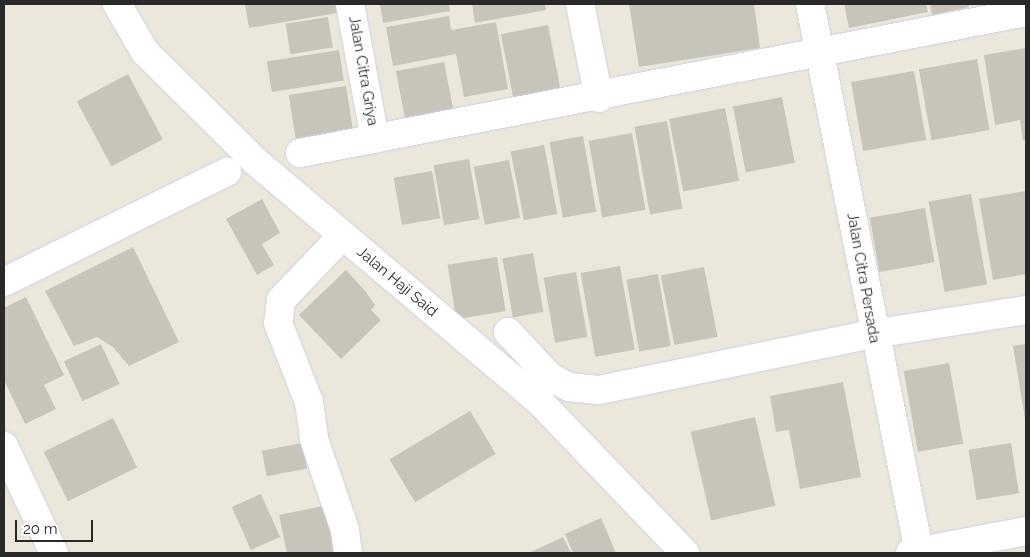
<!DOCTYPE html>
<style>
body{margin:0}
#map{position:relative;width:1030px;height:557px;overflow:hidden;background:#ebe8db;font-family:Raleway,sans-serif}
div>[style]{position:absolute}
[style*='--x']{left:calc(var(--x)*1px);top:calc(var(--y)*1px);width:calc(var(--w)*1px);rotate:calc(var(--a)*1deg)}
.building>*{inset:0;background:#c7c4ba;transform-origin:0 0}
.roads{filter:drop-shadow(0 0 1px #d1d0e2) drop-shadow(0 0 1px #d1d0e2)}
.street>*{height:28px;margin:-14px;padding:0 14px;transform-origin:14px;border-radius:14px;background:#fff}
span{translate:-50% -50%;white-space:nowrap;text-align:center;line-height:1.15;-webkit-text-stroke:5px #fff;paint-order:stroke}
.street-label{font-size:15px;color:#292929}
.frame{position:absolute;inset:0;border:5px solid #292929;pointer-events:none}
.scale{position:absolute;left:15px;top:520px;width:78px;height:22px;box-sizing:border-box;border:2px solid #292929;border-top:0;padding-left:6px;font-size:15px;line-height:18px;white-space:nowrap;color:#292929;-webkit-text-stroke:4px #fff;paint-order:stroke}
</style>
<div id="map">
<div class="building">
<div style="clip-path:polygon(245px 4px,336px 4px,337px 13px,249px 28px)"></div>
<div style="clip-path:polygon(380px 4px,449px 4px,450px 11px,383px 23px)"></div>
<div style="clip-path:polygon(472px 4px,545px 4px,546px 10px,475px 23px)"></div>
<div style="clip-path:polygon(629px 4px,754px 4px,760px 48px,639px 67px)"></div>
<div style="clip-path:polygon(844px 4px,926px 4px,928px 12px,849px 28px)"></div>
<div style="clip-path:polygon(930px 4px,968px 4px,969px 7px,932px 15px)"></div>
<div style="clip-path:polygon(449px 16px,451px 30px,496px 22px,508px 89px,464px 97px,456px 54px,393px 66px,386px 27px)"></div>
<div style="left:328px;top:17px;width:31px;height:43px;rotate:81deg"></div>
<div style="left:548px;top:25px;width:70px;height:48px;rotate:79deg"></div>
<div style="clip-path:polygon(1026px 48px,1026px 140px,1023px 140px,1020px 120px,995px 125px,984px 55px)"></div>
<div style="left:339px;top:50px;width:31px;height:73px;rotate:81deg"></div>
<div style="left:977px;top:59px;width:72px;height:59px;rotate:80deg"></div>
<div style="left:444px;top:62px;width:54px;height:49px;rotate:79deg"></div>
<div style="left:914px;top:71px;width:70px;height:64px;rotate:80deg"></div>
<div style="left:128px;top:74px;width:74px;height:58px;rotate:62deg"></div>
<div style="left:346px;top:86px;width:44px;height:58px;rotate:81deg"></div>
<div style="left:782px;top:97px;width:67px;height:50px;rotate:79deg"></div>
<div style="left:725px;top:108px;width:74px;height:57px;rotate:79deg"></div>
<div style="left:667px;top:121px;width:89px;height:33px;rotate:80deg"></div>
<div style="left:632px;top:133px;width:78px;height:44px;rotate:80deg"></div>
<div style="left:583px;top:136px;width:77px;height:34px;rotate:80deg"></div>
<div style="left:544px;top:145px;width:70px;height:34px;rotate:79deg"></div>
<div style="left:469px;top:159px;width:61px;height:36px;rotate:80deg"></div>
<div style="left:509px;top:160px;width:59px;height:36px;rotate:79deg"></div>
<div style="left:432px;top:171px;width:48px;height:39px;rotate:80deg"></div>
<div style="clip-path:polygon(1026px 191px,1026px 274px,993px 280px,979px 199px)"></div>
<div style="left:971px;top:194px;width:92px;height:43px;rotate:80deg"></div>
<div style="clip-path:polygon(262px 199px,280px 233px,262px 244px,274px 265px,257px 275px,226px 219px)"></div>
<div style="left:925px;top:208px;width:55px;height:56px;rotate:80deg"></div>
<div style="clip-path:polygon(133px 247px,179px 342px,129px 366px,113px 347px,97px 337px,74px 346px,45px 291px)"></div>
<div style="left:533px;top:253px;width:60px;height:31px;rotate:80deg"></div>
<div style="left:497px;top:257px;width:55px;height:50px;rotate:81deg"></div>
<div style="left:620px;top:266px;width:85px;height:40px;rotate:80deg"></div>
<div style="left:704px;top:267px;width:71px;height:44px;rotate:79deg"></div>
<div style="clip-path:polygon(346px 270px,366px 292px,375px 305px,371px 310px,381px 320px,341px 359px,299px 315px)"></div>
<div style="left:576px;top:272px;width:66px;height:33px;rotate:80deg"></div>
<div style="left:658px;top:274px;width:73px;height:32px;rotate:80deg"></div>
<div style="clip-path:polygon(26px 297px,64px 375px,44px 385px,56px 409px,25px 424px,4px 380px,4px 308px)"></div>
<div style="left:101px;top:344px;width:44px;height:41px;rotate:65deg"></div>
<div style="clip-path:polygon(1026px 344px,1026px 419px,1025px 419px,1013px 346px)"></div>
<div style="left:949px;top:363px;width:82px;height:46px;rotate:80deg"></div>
<div style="clip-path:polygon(843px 382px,861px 477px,800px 489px,789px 430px,776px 432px,770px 396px)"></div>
<div style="left:470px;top:411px;width:50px;height:94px;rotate:59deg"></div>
<div style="left:755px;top:417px;width:91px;height:66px;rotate:77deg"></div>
<div style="left:113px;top:418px;width:55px;height:77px;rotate:64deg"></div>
<div style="left:302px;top:443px;width:26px;height:41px;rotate:79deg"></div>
<div style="left:1011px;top:443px;width:51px;height:43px;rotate:81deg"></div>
<div style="left:261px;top:494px;width:47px;height:32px;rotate:66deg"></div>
<div style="clip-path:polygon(328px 505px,338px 553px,287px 553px,279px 515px)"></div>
<div style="clip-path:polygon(601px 518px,616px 553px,573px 553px,565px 534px)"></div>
<div style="clip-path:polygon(563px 537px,571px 553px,532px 553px,531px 552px)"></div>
</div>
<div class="roads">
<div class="street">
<div style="--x:117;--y:4;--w:56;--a:59.7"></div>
<div style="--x:145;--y:52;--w:155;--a:44.7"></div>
<div style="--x:255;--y:161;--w:375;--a:40.2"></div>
<div style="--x:541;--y:403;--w:208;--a:46.2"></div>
<div style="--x:350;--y:4;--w:137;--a:79.5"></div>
<div style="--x:580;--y:4;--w:96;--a:78.6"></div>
<div style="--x:810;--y:4;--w:558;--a:78.73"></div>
<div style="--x:300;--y:153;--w:740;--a:-10.99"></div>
<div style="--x:342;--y:236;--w:88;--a:133.6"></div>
<div style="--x:281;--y:300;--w:23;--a:97"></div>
<div style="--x:278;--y:323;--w:85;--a:68.6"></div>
<div style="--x:309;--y:402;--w:37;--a:82"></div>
<div style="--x:314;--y:439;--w:96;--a:71.2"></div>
<div style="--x:345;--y:530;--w:23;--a:83"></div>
<div style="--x:4;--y:282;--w:249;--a:-26.3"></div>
<div style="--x:508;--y:332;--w:62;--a:47"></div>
<div style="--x:550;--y:377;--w:21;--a:28"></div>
<div style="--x:569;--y:387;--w:30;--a:6"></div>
<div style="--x:599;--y:390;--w:280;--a:-11.6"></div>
<div style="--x:873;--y:334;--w:155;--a:-8.9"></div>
<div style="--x:4;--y:446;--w:118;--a:65"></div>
<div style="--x:910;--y:553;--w:118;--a:-10.7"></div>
</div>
</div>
<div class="street-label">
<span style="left:363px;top:71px;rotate:80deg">Jalan Citra Griya</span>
<span style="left:863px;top:278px;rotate:80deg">Jalan Citra Persada</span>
<span style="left:397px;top:282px;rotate:40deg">Jalan Haji Said</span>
</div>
<div class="frame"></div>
<div class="scale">20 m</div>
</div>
